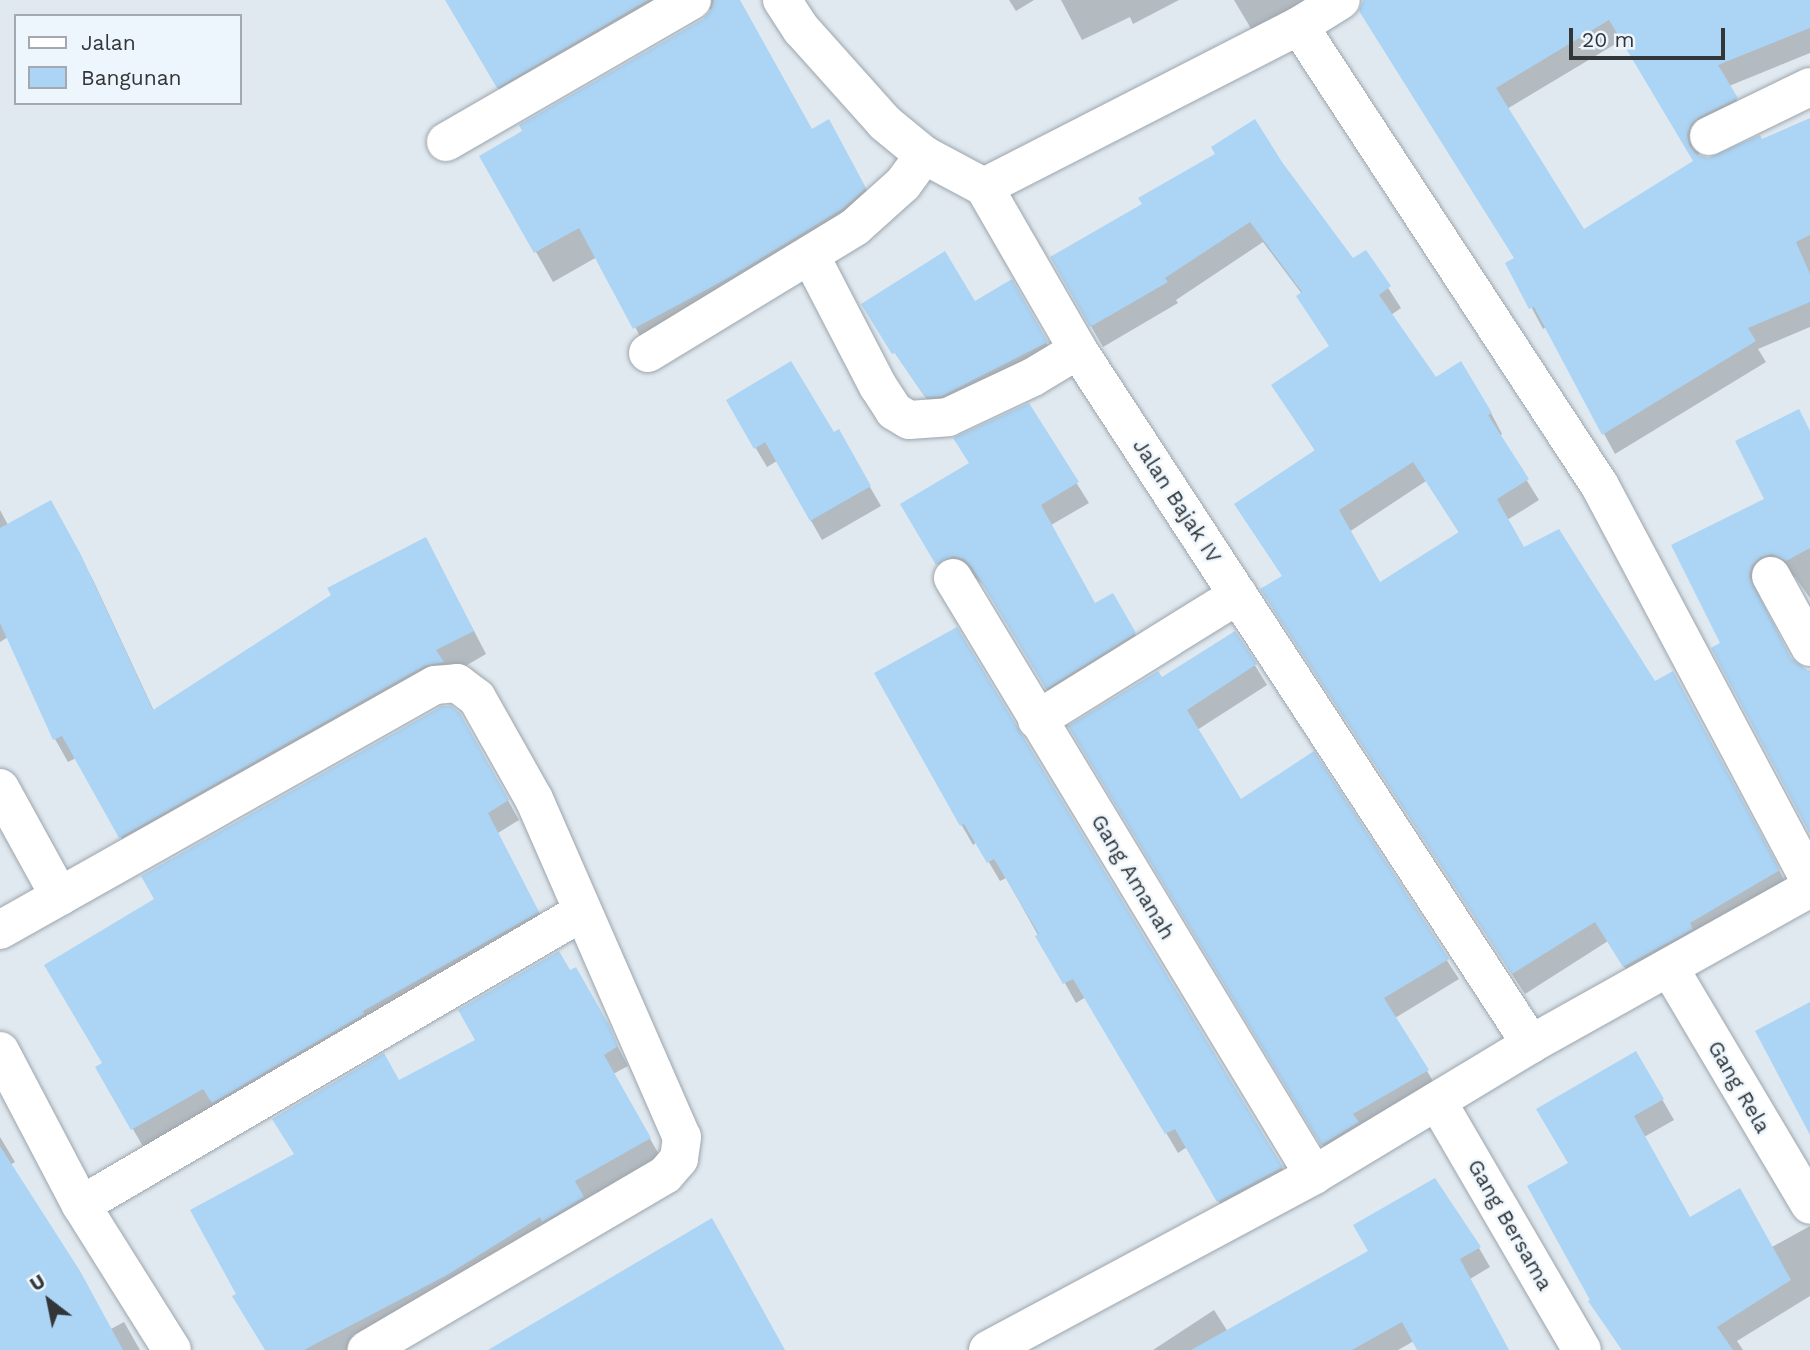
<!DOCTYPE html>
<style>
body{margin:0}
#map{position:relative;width:1810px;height:1350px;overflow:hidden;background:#e0e9f0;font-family:"Work Sans",sans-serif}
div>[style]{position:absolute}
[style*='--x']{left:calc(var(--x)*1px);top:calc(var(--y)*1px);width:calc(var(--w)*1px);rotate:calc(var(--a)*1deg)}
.shadow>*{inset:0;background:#0003}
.building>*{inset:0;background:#acd4f4}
.roads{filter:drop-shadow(0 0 2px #9da5ac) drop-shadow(0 0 2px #9da5ac)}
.minor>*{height:38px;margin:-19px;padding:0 19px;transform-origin:19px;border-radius:19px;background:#fff}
.tertiary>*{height:38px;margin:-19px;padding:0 19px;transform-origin:19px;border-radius:19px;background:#fff}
span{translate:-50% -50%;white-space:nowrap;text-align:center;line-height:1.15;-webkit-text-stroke:5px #eef6fd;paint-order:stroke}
.street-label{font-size:21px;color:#323638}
.legend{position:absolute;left:14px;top:14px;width:228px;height:91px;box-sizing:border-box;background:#eef6fd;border:2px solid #a3a9ae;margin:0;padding:9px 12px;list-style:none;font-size:21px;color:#323638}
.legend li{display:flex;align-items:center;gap:14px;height:35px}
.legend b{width:35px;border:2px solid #a3a9ae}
.north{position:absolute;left:14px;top:1266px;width:70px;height:70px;-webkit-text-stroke:5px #eef6fd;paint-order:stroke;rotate:328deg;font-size:19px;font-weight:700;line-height:28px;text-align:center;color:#323638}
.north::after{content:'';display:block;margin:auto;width:24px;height:32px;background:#323638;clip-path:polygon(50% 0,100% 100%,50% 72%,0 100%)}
.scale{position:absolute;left:1569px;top:28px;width:156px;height:32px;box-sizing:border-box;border:4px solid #323638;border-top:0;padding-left:9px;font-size:21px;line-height:24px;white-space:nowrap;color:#323638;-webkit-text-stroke:5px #eef6fd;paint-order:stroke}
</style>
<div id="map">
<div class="shadow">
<div style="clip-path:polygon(447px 0,734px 0,812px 131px,846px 152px,882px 219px,652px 358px,597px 257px,553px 282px,482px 156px,704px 20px,713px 9px,699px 11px,515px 117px)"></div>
<div style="clip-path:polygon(1009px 0,1034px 0,1016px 11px)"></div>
<div style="clip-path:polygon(1061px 0,1179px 0,1133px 24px,1130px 17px,1082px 40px)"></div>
<div style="clip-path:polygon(1234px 0,1316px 0,1256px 37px)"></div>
<div style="clip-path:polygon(evenodd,1390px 0,1810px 0,1810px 53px,1729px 86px,1748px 119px,1702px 145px,1698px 157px,1708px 160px,1762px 141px,1810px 120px,1810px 327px,1758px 349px,1766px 362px,1615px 454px,1546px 327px,1543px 329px,1508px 263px,1516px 259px,1390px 0,1622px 40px,1695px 161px,1583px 231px,1507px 109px,1622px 40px)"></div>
<div style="clip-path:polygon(evenodd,1280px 163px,1353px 260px,1365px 252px,1401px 308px,1391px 315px,1435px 379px,1491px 413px,1502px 434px,1499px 436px,1539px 500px,1507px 520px,1523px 549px,1655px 683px,1684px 693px,1790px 891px,1637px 987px,1608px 941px,1525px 994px,1274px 610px,1316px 452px,1273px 386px,1330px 347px,1302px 294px,1263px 242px,1176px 300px,1178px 303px,1103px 347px,1052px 258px,1280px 163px,1426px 481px,1460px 534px,1379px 584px,1349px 532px,1426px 481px)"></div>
<div style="clip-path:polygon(1011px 282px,1058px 363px,938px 416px,875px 324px,974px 303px)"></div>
<div style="clip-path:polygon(728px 401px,833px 434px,838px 432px,881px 506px,822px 540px,777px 461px,767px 467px)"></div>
<div style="clip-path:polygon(1028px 406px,1089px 503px,1051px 525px,1095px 605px,1112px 595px,1146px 653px,1058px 708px,985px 587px,977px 579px,965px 575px,949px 583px,903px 505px,970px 464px)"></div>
<div style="clip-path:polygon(1810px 431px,1810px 598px,1795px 577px,1785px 574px,1763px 586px,1760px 597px,1763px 608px,1791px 660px,1798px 668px,1810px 671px,1810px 831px,1723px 643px,1766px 500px)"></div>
<div style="clip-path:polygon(0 510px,8px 525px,63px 525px,93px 580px,154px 711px,438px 562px,486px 654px,134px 860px,76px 758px,68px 762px,55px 739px,8px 637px,0 642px)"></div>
<div style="clip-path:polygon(1235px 633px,1267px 685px,1197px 730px,1240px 801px,1313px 754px,1459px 979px,1395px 1018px,1439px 1091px,1334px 1164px,1082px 746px,1161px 680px)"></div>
<div style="clip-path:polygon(876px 674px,1282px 1168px,1293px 1187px,1230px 1221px,1187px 1147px,1178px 1153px,1086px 997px,1076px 1003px,1006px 878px,1000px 881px,977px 842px,973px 845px)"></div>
<div style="clip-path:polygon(459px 714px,519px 820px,498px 833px,549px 932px,144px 1148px,97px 1068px)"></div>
<div style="clip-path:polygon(576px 969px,628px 1066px,613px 1074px,661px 1158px,349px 1350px,266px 1350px,238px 1295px,296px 1155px,399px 1082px,477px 1040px)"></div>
<div style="clip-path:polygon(1636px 1054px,1674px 1120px,1644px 1137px,1689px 1219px,1772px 1247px,1810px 1226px,1810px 1296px,1737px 1341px,1743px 1350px,1622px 1350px,1590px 1302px,1592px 1300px,1570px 1164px)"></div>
<div style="clip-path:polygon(0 1137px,15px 1162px,10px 1165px,111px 1329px,124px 1322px,140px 1350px,0 1350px)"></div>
<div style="clip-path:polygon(1479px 1248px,1490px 1267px,1470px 1279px,1508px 1350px,1418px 1350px,1414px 1341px,1398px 1350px,1153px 1350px,1214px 1310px,1228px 1332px)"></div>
</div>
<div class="building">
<div style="clip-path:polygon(445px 0,648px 0,497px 88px)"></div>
<div style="clip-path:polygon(714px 0,740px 0,812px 129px,829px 119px,866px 188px,842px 209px,732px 276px,633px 329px,579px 228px,534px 253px,479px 156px,522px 131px,519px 125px,703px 19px,711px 10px)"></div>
<div style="clip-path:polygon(evenodd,1363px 0,1810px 0,1810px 28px,1718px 65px,1738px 98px,1699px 117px,1691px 124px,1687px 135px,1689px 145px,1696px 154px,1708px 158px,1760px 135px,1762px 139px,1810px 118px,1810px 235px,1796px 242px,1810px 274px,1810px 302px,1748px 328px,1756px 341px,1602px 435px,1534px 307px,1529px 309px,1505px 263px,1514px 258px,1359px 11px,1363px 0,1609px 20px,1693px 161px,1584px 229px,1496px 88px,1609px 20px)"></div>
<div style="clip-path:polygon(evenodd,1255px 119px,1282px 162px,1353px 258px,1366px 250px,1391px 286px,1379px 295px,1436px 377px,1461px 361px,1492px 413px,1488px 415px,1529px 479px,1497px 499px,1524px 547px,1559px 529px,1655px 681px,1673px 671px,1780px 870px,1690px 923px,1693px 929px,1623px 967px,1595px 922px,1512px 974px,1260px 589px,1282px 576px,1234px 504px,1315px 450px,1271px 385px,1329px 346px,1296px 296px,1302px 292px,1250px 222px,1165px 278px,1168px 282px,1090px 327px,1050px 257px,1142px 204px,1138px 198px,1215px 154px,1211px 147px,1255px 119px,1413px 462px,1459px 532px,1380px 582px,1339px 510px,1413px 462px)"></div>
<div style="clip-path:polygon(945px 251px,975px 301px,1012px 279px,1048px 342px,942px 396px,925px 397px,895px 353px,892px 354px,861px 304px)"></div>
<div style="clip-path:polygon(791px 361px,834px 432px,839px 429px,871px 486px,810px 521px,765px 442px,754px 449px,726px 400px)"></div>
<div style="clip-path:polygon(1029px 403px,1079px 482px,1041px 505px,1095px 603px,1113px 593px,1136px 633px,1046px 689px,972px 567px,964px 559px,953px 556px,936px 565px,900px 504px,969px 463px,953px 438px)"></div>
<div style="clip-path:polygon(1799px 409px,1810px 431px,1810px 548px,1786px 561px,1772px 554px,1761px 557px,1752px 565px,1749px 576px,1791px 658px,1810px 672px,1810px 834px,1711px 648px,1720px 643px,1671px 545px,1764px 499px,1735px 441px)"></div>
<div style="clip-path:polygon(51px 500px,81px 555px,153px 710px,331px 595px,327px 588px,426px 537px,474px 631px,436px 650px,444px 662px,424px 666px,119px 838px,62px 736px,53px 740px,0 623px,0 528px)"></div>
<div style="clip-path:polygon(957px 627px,1283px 1167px,1217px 1202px,1175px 1129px,1165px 1134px,1073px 979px,1063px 984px,1035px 936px,1039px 934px,994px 859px,987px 863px,964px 824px,960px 826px,874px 673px)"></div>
<div style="clip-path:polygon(1235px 631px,1257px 664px,1187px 710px,1241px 799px,1314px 751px,1449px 959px,1384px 998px,1429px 1070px,1353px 1114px,1359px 1122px,1321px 1145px,1068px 726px,1158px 671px,1162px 677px)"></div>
<div style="clip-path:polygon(442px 706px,451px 706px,460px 713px,509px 800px,488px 813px,539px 912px,363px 1011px,364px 1014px,212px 1103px,203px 1089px,131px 1130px,95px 1067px,102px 1063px,44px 965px,154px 899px,141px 876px)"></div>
<div style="clip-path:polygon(559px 951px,570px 970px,576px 967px,609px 1025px,618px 1046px,604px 1055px,651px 1138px,575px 1181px,584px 1197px,542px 1222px,540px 1217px,447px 1275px,304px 1350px,265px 1350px,232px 1296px,236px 1294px,190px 1210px,294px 1154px,272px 1119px,384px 1053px,399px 1080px,475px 1040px,458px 1010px)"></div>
<div style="clip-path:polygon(1810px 1002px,1810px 1135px,1755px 1031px)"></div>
<div style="clip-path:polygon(1636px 1051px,1664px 1099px,1634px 1116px,1690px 1217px,1740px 1188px,1791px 1280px,1717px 1327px,1733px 1350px,1622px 1350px,1588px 1301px,1590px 1300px,1527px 1186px,1568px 1163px,1536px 1109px)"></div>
<div style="clip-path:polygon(0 1146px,80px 1271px,123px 1350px,0 1350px)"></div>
<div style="clip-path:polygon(1435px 1178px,1481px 1247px,1460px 1259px,1509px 1350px,1417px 1350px,1402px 1322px,1352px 1350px,1191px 1350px,1368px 1251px,1353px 1225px)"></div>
<div style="clip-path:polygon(712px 1218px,785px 1350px,488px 1350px)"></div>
</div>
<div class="roads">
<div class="minor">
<div style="--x:1299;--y:26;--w:550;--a:56.8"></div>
<div style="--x:1600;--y:486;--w:447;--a:62"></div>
<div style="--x:1709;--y:136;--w:112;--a:-25.9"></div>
<div style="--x:446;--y:142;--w:284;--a:-30"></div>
<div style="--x:984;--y:187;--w:354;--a:-27.1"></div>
<div style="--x:1299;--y:26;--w:49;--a:-31.8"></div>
<div style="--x:810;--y:255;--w:148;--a:62.6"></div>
<div style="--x:878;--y:386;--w:30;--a:57"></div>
<div style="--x:894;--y:411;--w:17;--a:31"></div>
<div style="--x:909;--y:420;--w:39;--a:-4"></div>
<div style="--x:948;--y:417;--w:94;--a:-25.2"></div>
<div style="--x:1033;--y:377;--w:52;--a:-31"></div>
<div style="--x:648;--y:353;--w:242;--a:-31.3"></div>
<div style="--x:855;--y:227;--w:64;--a:-41.9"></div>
<div style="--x:903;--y:184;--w:36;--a:-54"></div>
<div style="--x:1771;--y:576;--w:81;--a:61.2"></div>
<div style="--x:953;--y:578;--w:698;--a:58.84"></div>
<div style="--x:1037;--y:720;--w:237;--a:-31.9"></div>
<div style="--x:0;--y:788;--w:124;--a:61.2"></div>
<div style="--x:0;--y:930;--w:499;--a:-29.4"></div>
<div style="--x:435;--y:685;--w:22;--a:-5"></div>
<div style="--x:457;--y:683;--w:25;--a:37"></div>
<div style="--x:477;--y:698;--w:116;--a:60.6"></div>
<div style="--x:534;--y:799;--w:369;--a:66.4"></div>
<div style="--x:682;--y:1137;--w:22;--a:98"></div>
<div style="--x:679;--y:1159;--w:21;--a:131"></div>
<div style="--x:665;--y:1175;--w:346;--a:149.6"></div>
<div style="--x:1670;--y:969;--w:274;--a:59.3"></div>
<div style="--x:0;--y:1051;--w:174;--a:62.3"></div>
<div style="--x:81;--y:1205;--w:171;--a:57.9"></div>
<div style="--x:1437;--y:1101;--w:288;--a:59.8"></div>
<div style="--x:81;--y:1205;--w:580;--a:-30.32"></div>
</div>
<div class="tertiary">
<div style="--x:782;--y:0;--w:35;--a:57"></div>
<div style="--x:801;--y:29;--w:126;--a:48.2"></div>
<div style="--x:885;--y:123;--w:50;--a:39.4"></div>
<div style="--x:924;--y:155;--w:68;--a:28.1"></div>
<div style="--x:984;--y:187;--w:188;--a:60"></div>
<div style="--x:1078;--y:350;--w:829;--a:56.87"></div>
<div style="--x:988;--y:1350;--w:370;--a:-28.2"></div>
<div style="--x:1314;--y:1175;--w:253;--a:-31.1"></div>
<div style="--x:1531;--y:1044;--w:320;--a:-29.2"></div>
</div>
</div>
<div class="street-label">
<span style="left:1177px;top:501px;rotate:57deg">Jalan Bajak IV</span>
<span style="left:1133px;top:877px;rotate:59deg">Gang Amanah</span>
<span style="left:1739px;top:1087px;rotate:60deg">Gang Rela</span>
<span style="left:1510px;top:1225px;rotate:60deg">Gang Bersama</span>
</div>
<ul class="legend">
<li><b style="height:9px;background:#fff"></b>Jalan</li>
<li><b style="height:19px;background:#acd4f4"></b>Bangunan</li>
</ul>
<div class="north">U</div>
<div class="scale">20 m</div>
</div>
